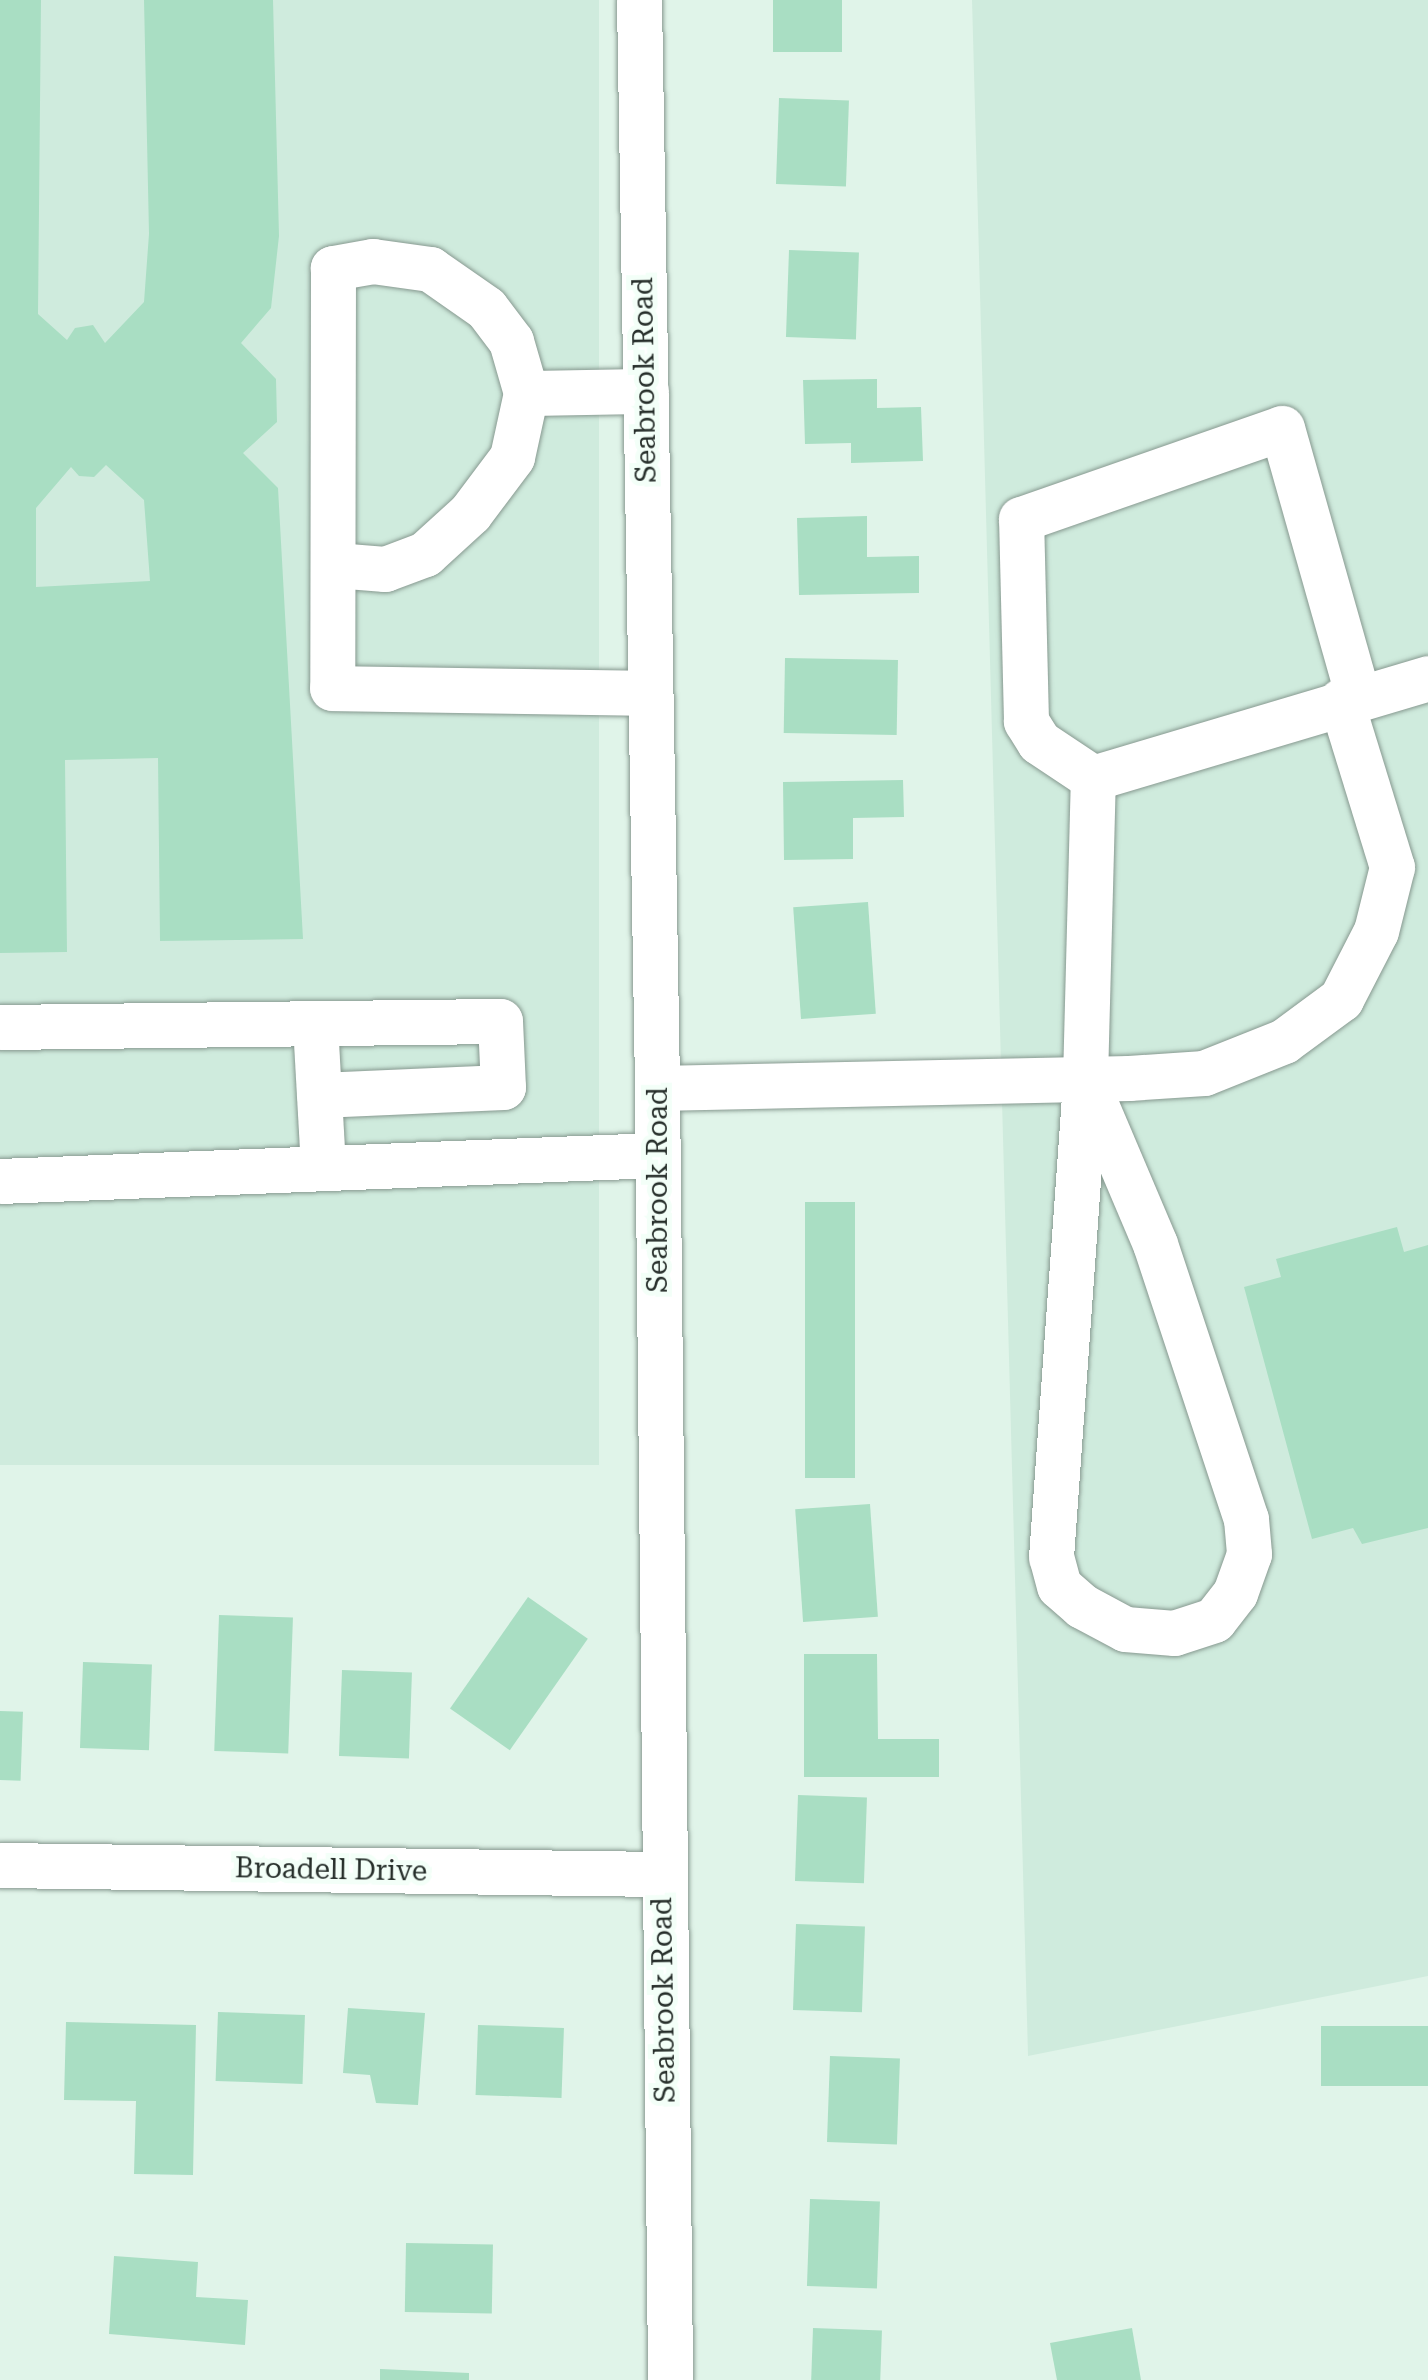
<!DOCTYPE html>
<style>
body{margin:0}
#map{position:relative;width:1428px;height:2380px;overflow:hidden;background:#e0f4e9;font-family:"Roboto Serif",serif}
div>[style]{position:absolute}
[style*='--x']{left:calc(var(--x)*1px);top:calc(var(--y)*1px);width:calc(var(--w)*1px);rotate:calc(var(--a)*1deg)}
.built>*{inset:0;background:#cfebdd;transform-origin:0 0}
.building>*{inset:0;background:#a9dec3;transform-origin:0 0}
.roads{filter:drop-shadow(0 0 2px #879990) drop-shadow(0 0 2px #879990)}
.minor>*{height:45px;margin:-22.5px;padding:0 22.5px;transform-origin:22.5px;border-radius:22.5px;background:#fff}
span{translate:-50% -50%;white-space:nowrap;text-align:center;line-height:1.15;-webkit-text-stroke:10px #f3fff8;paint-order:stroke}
.street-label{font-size:28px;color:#262e2a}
</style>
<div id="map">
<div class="built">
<div style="left:0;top:0;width:599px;height:1465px"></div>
<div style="clip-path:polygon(972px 0,1428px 0,1428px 1976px,1028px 2056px)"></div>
</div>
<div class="building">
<div style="clip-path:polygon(evenodd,0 0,41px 0,38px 314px,67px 340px,75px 328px,93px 325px,105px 343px,144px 302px,149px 234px,144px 0,273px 0,279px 236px,271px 308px,241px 343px,276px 379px,277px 422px,243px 453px,278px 488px,303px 939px,160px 941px,158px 758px,65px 760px,67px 952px,0 953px,0 0,106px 465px,144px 500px,150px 581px,36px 587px,36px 508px,71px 467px,79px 476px,94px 477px,106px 465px)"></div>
<div style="left:773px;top:0;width:69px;height:52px"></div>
<div style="left:779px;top:98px;width:70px;height:86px;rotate:2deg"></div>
<div style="left:789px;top:250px;width:70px;height:87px;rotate:2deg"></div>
<div style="clip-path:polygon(877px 379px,877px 408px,921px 407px,923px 461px,851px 463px,851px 443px,805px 444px,803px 380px)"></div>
<div style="clip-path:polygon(867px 516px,867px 557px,919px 556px,919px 593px,799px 595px,797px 518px)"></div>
<div style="left:785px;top:658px;width:113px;height:75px;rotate:1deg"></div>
<div style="clip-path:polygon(903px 780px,904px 817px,853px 818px,853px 859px,784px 860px,783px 782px)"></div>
<div style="left:868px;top:902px;width:112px;height:75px;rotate:86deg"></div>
<div style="left:805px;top:1202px;width:50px;height:276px"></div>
<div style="clip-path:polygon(1397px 1227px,1404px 1252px,1428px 1245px,1428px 1528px,1362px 1544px,1353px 1528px,1312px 1539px,1244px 1287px,1281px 1277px,1276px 1259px)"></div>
<div style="left:870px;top:1504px;width:113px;height:75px;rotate:86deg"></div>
<div style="left:528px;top:1597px;width:73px;height:136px;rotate:35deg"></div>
<div style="left:219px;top:1615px;width:74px;height:136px;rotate:2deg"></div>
<div style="clip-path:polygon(804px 1654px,877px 1654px,878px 1739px,939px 1739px,939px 1777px,804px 1777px)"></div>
<div style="left:83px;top:1662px;width:69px;height:86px;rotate:2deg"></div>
<div style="left:342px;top:1670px;width:70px;height:86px;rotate:2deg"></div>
<div style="left:0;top:1711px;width:23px;height:69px;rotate:2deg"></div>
<div style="left:798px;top:1795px;width:69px;height:86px;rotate:2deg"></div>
<div style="left:796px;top:1924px;width:69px;height:86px;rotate:2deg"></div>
<div style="clip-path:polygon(348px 2008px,425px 2013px,418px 2105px,376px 2103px,370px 2075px,343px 2073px)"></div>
<div style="left:218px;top:2012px;width:87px;height:69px;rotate:2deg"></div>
<div style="clip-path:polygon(66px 2022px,196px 2025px,193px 2175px,134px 2174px,136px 2101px,64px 2100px)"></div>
<div style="left:478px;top:2025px;width:86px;height:70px;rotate:2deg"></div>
<div style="left:1428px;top:2026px;width:60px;height:107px;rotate:90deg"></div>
<div style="left:830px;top:2056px;width:70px;height:86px;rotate:2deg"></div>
<div style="left:810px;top:2199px;width:70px;height:87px;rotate:2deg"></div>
<div style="left:406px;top:2243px;width:87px;height:69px;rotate:1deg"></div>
<div style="clip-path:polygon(114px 2256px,198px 2262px,196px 2297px,248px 2300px,245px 2345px,109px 2334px)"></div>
<div style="left:813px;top:2328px;width:69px;height:52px;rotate:2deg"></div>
<div style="clip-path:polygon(1132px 2328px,1141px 2380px,1057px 2380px,1050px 2343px)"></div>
<div style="clip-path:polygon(380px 2369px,469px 2373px,469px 2380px,380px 2380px)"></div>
</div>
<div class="roads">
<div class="minor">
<div style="--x:639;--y:0;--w:1088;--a:89.05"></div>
<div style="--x:657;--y:1088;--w:1292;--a:89.42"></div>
<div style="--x:526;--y:393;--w:120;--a:-1"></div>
<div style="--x:335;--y:565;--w:50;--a:4.6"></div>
<div style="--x:385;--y:569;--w:43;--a:-20.6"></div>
<div style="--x:425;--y:554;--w:61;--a:-42.3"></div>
<div style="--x:470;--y:513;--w:70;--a:-53.1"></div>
<div style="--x:512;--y:457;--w:66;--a:-77.7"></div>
<div style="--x:526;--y:393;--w:54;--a:-106.1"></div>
<div style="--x:511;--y:341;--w:41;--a:-127.1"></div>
<div style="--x:486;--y:308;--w:68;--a:-145.1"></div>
<div style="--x:430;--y:269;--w:58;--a:-172"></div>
<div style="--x:373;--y:261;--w:41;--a:170.1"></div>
<div style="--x:333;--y:268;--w:420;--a:90.1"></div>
<div style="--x:332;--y:688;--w:318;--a:0.9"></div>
<div style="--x:1093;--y:778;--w:65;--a:-146.3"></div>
<div style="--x:1039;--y:742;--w:25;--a:-122"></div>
<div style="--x:1026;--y:721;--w:202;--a:-91.4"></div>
<div style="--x:1021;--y:519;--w:276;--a:-19.2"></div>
<div style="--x:1282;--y:428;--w:280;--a:74.2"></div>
<div style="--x:315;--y:1024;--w:144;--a:86.8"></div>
<div style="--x:0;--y:1027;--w:500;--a:-0.69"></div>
<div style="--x:500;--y:1021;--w:66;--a:87.4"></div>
<div style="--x:503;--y:1087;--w:184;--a:177.5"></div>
<div style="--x:1085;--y:1079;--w:179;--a:67"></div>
<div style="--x:1155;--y:1244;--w:290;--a:71.7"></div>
<div style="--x:1246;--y:1519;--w:35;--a:85"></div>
<div style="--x:1249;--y:1554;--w:41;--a:109.7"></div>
<div style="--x:1235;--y:1593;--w:34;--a:128"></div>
<div style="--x:1214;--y:1620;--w:42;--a:162"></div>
<div style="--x:1174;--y:1633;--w:49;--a:-175.3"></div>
<div style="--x:1125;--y:1629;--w:49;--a:-151.9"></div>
<div style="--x:1082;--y:1606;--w:30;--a:-139"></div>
<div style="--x:1059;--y:1586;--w:30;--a:-105"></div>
<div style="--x:1051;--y:1557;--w:479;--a:-85.9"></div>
<div style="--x:1085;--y:1079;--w:301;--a:-88.5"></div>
<div style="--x:1093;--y:778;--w:350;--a:-16.6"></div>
<div style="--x:657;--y:1088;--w:472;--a:-1.2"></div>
<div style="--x:1129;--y:1078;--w:75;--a:-3.8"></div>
<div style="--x:1204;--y:1073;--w:86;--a:-21.8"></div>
<div style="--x:1284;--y:1041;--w:71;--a:-36.4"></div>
<div style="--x:1341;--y:999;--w:76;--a:-62.8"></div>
<div style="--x:1376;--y:931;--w:66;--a:-76"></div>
<div style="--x:1392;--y:867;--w:174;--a:-107.1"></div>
<div style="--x:0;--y:1181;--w:658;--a:-2.27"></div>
<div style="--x:0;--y:1865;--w:662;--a:0.78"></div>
</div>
</div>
<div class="street-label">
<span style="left:645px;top:380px;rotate:-91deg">Seabrook Road</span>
<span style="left:658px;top:1190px;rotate:-90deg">Seabrook Road</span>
<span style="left:331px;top:1870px;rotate:1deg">Broadell Drive</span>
<span style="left:664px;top:2000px;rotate:-91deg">Seabrook Road</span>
</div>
</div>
